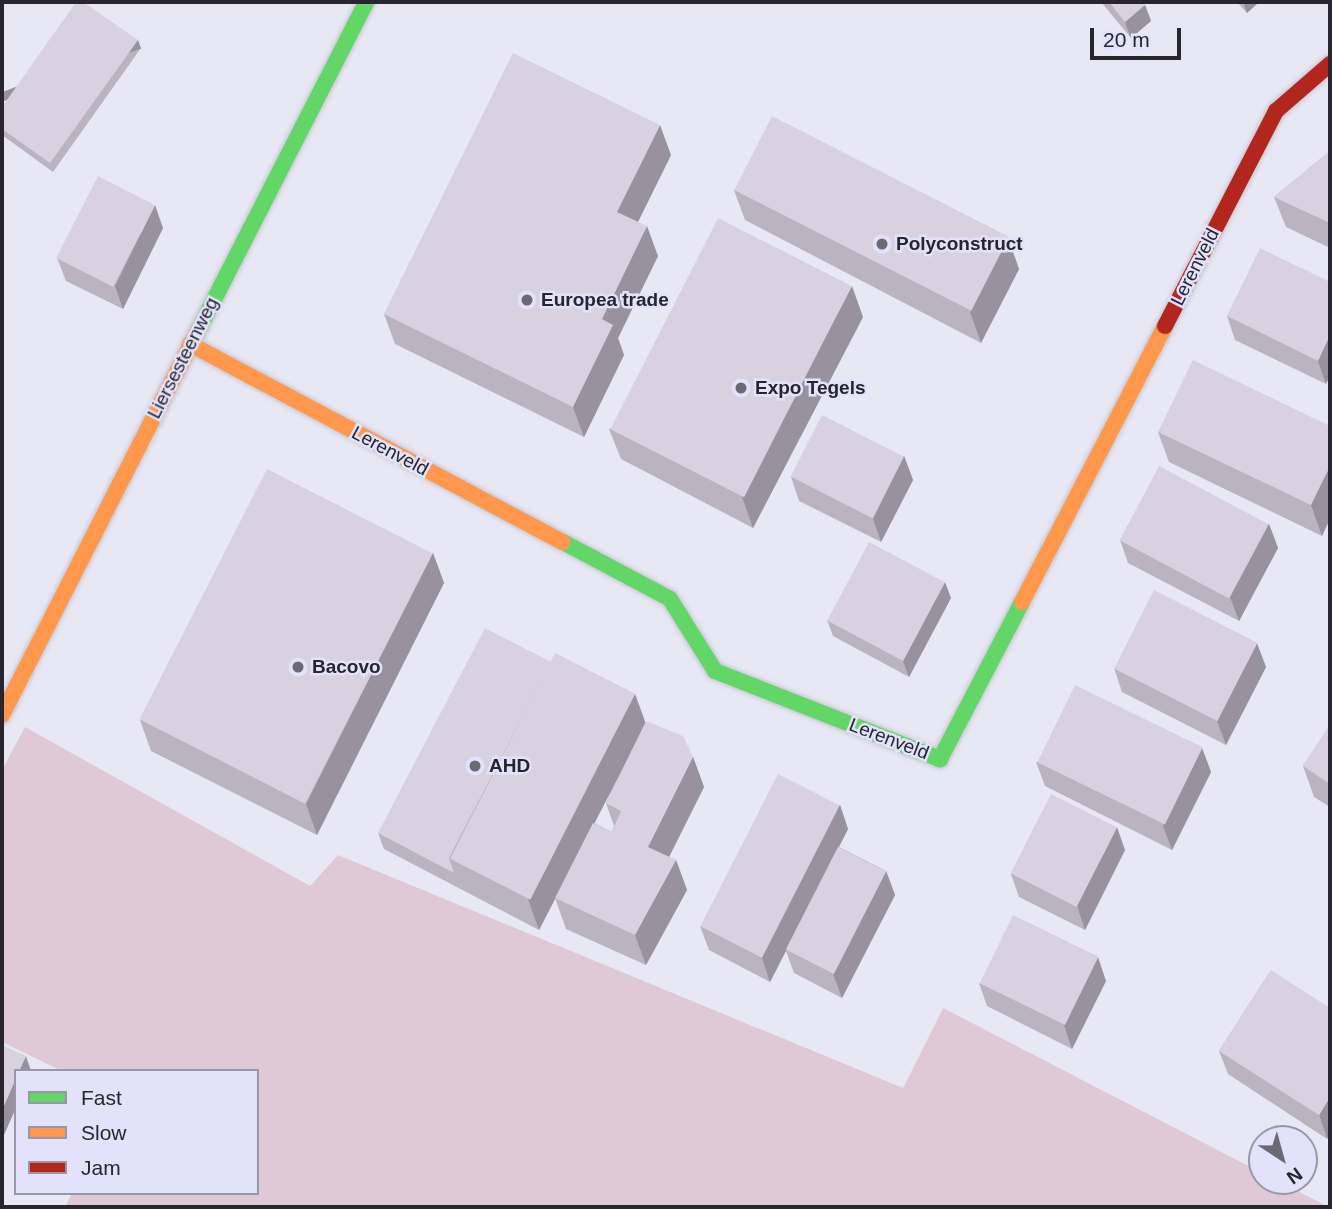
<!DOCTYPE html>
<style>
body{margin:0}
#map{position:relative;width:1332px;height:1209px;overflow:hidden;background:#e8e8f5;font-family:Arial,sans-serif}
div>[style]{position:absolute}
[style*='--x']{left:calc(var(--x)*1px);top:calc(var(--y)*1px);width:calc(var(--w)*1px);rotate:calc(var(--a)*1deg)}
.green>*{inset:0;background:#e0c9d7}
.roads{filter:drop-shadow(0 0 2px #c6c6d0) drop-shadow(0 0 2px #c6c6d0)}
.fast>*{height:16px;margin:-8px;padding:0 8px;transform-origin:8px;border-radius:8px;background:#63d668}
.slow>*{height:16px;margin:-8px;padding:0 8px;transform-origin:8px;border-radius:8px;background:#ff974d}
.jam>*{height:16px;margin:-8px;padding:0 8px;transform-origin:8px;border-radius:8px;background:#b3261e}
.wall>*{inset:0;background:#bab4c1}
.shaded-wall>*{inset:0;background:#97929d;transform-origin:0 0}
.building>*{inset:0;background:#d8d1e0;transform-origin:0 0}
.dots>*{width:19px;height:19px;translate:-50% -50%;box-sizing:border-box;border:4px solid #e3e2fb;border-radius:50%}
span{translate:-50% -50%;white-space:nowrap;text-align:center;line-height:1.15;-webkit-text-stroke:5px #e3e2fb;paint-order:stroke}
.poi-label{font-size:19px;color:#27262f;font-weight:700}
.left{translate:0 -50%;text-align:left}
.street-label{font-size:19px;color:#27262f}
.frame{position:absolute;inset:0;border:4px solid #27262f;pointer-events:none}
.legend{position:absolute;left:14px;top:1069px;width:245px;height:126px;box-sizing:border-box;background:#e3e2fb;border:2px solid #9897a9;margin:0;padding:9px 12px;list-style:none;font-size:21px;color:#27262f}
.legend li{display:flex;align-items:center;gap:14px;height:35px}
.legend b{width:35px;border:2px solid #9897a9}
.north{position:absolute;left:1248px;top:1125px;width:70px;height:70px;box-sizing:border-box;background:#e3e2fb;border:2px solid #9897a9;border-radius:50%;rotate:144deg;font-size:19px;font-weight:700;line-height:28px;text-align:center;color:#27262f}
.north::after{content:'';display:block;margin:auto;width:24px;height:32px;background:#6b6a74;clip-path:polygon(50% 0,100% 100%,50% 72%,0 100%)}
.scale{position:absolute;left:1090px;top:28px;width:91px;height:32px;box-sizing:border-box;border:4px solid #27262f;border-top:0;padding-left:9px;font-size:21px;line-height:24px;white-space:nowrap;color:#27262f;-webkit-text-stroke:5px #e3e2fb;paint-order:stroke}
</style>
<div id="map">
<div class="green">
<div style="clip-path:polygon(25px 727px,310px 886px,338px 855px,903px 1088px,943px 1008px,1262px 1173px,1262px 1181px,1278px 1181px,1329px 1207px,65px 1207px,72px 1193px,257px 1193px,257px 1071px,62px 1071px,2px 1042px,2px 770px)"></div>
</div>
<div class="roads">
<div class="fast">
<div style="--x:198;--y:331;--w:369;--a:-62.9"></div>
<div style="--x:563;--y:542;--w:121;--a:28"></div>
<div style="--x:670;--y:599;--w:85;--a:58"></div>
<div style="--x:715;--y:671;--w:242;--a:21.4"></div>
<div style="--x:940;--y:759;--w:177;--a:-62.4"></div>
</div>
<div class="slow">
<div style="--x:190;--y:344;--w:422;--a:28"></div>
<div style="--x:1022;--y:602;--w:311;--a:-62.6"></div>
<div style="--x:2;--y:715;--w:431;--a:-63"></div>
</div>
<div class="jam">
<div style="--x:1165;--y:326;--w:242;--a:-62.7"></div>
<div style="--x:1276;--y:111;--w:72;--a:-41"></div>
</div>
</div>
<div class="wall">
<div style="clip-path:polygon(1101px 2px,1143px 2px,1145px 5px,1151px 21px,1131px 38px)"></div>
<div style="clip-path:polygon(1237px 2px,1259px 2px,1247px 13px)"></div>
<div style="clip-path:polygon(141px 48px,53px 172px,2px 135px,2px 107px)"></div>
<div style="clip-path:polygon(1330px 151px,1330px 248px,1286px 227px,1274px 197px)"></div>
<div style="clip-path:polygon(671px 155px,638px 222px,658px 256px,618px 338px,624px 355px,584px 437px,395px 344px,384px 314px)"></div>
<div style="clip-path:polygon(734px 190px,1008px 238px,1019px 269px,981px 343px,745px 220px)"></div>
<div style="clip-path:polygon(163px 228px,123px 309px,66px 281px,57px 258px)"></div>
<div style="clip-path:polygon(1330px 282px,1326px 384px,1235px 340px,1227px 316px)"></div>
<div style="clip-path:polygon(863px 317px,753px 528px,621px 459px,609px 429px)"></div>
<div style="clip-path:polygon(1330px 426px,1322px 536px,1169px 462px,1158px 432px)"></div>
<div style="clip-path:polygon(904px 456px,913px 480px,881px 542px,799px 501px,791px 477px)"></div>
<div style="clip-path:polygon(1269px 524px,1278px 548px,1239px 621px,1128px 563px,1120px 540px)"></div>
<div style="clip-path:polygon(433px 553px,444px 583px,317px 835px,151px 751px,140px 720px)"></div>
<div style="clip-path:polygon(951px 598px,909px 677px,833px 636px,827px 620px)"></div>
<div style="clip-path:polygon(evenodd,551px 662px,635px 694px,645px 723px,693px 757px,704px 787px,669px 857px,676px 860px,687px 890px,646px 965px,566px 929px,555px 898px,539px 930px,384px 849px,378px 833px,551px 662px,625px 765px,606px 803px,614px 826px,612px 832px,594px 823px,625px 765px)"></div>
<div style="clip-path:polygon(1266px 667px,1226px 745px,1122px 692px,1114px 668px)"></div>
<div style="clip-path:polygon(1330px 725px,1330px 807px,1314px 797px,1303px 766px)"></div>
<div style="clip-path:polygon(1202px 748px,1211px 772px,1172px 850px,1045px 786px,1036px 762px)"></div>
<div style="clip-path:polygon(840px 805px,848px 829px,839px 847px,886px 871px,895px 895px,842px 998px,794px 973px,786px 951px,770px 982px,709px 950px,700px 926px)"></div>
<div style="clip-path:polygon(1125px 850px,1085px 930px,1019px 897px,1011px 874px)"></div>
<div style="clip-path:polygon(1271px 970px,1327px 1139px,1228px 1074px,1219px 1051px)"></div>
<div style="clip-path:polygon(1106px 981px,1072px 1049px,987px 1006px,979px 983px)"></div>
</div>
<div class="shaded-wall">
<div style="clip-path:polygon(1243px 2px,1259px 2px,1247px 13px)"></div>
<div style="clip-path:polygon(1145px 5px,1151px 21px,1131px 38px,1125px 22px)"></div>
<div style="left:138px;top:40px;width:9px;height:151px;rotate:69deg"></div>
<div style="clip-path:polygon(660px 125px,671px 155px,628px 242px,617px 212px)"></div>
<div style="clip-path:polygon(155px 205px,163px 228px,123px 309px,115px 286px)"></div>
<div style="clip-path:polygon(647px 226px,658px 256px,618px 338px,624px 355px,584px 437px,573px 407px,602px 319px)"></div>
<div style="clip-path:polygon(1008px 238px,1019px 269px,981px 343px,970px 312px)"></div>
<div style="clip-path:polygon(852px 286px,863px 317px,753px 528px,742px 497px)"></div>
<div style="clip-path:polygon(1330px 335px,1330px 376px,1326px 384px,1318px 361px)"></div>
<div style="clip-path:polygon(904px 456px,913px 480px,881px 542px,873px 519px)"></div>
<div style="clip-path:polygon(1330px 466px,1330px 519px,1322px 536px,1311px 505px)"></div>
<div style="clip-path:polygon(1269px 524px,1278px 548px,1239px 621px,1230px 597px)"></div>
<div style="clip-path:polygon(433px 553px,444px 583px,317px 835px,306px 804px)"></div>
<div style="clip-path:polygon(945px 582px,951px 598px,909px 677px,903px 661px)"></div>
<div style="clip-path:polygon(1257px 643px,1266px 667px,1226px 745px,1217px 721px)"></div>
<div style="clip-path:polygon(635px 694px,646px 724px,539px 930px,528px 899px)"></div>
<div style="clip-path:polygon(1202px 748px,1211px 772px,1172px 850px,1163px 826px)"></div>
<div style="clip-path:polygon(693px 757px,704px 787px,659px 877px,648px 847px)"></div>
<div style="clip-path:polygon(840px 805px,848px 829px,770px 982px,762px 958px)"></div>
<div style="clip-path:polygon(1117px 827px,1125px 850px,1085px 930px,1077px 906px)"></div>
<div style="clip-path:polygon(676px 860px,687px 890px,646px 965px,635px 935px)"></div>
<div style="clip-path:polygon(886px 871px,895px 895px,842px 998px,833px 974px)"></div>
<div style="clip-path:polygon(1098px 957px,1106px 981px,1072px 1049px,1064px 1025px)"></div>
<div style="clip-path:polygon(26px 1056px,31px 1071px,19px 1071px)"></div>
<div style="clip-path:polygon(16px 1078px,16px 1108px,4px 1135px,2px 1130px,2px 1110px)"></div>
<div style="clip-path:polygon(1330px 1097px,1330px 1134px,1327px 1139px,1319px 1115px)"></div>
</div>
<div class="building">
<div style="clip-path:polygon(76px 2px,83px 2px,138px 40px,50px 163px,2px 129px,2px 107px)"></div>
<div style="clip-path:polygon(1109px 2px,1143px 2px,1145px 5px,1125px 22px)"></div>
<div style="clip-path:polygon(513px 53px,660px 125px,617px 212px,647px 226px,602px 319px,613px 325px,573px 407px,384px 314px)"></div>
<div style="left:772px;top:116px;width:266px;height:83px;rotate:27deg"></div>
<div style="clip-path:polygon(1330px 151px,1330px 223px,1274px 197px)"></div>
<div style="left:98px;top:176px;width:64px;height:92px;rotate:27deg"></div>
<div style="left:718px;top:218px;width:150px;height:237px;rotate:27deg"></div>
<div style="clip-path:polygon(1260px 248px,1330px 282px,1330px 335px,1318px 361px,1227px 316px)"></div>
<div style="clip-path:polygon(1193px 360px,1330px 426px,1330px 466px,1311px 505px,1158px 432px)"></div>
<div style="left:822px;top:415px;width:92px;height:69px;rotate:27deg"></div>
<div style="left:1159px;top:466px;width:124px;height:84px;rotate:28deg"></div>
<div style="left:267px;top:469px;width:186px;height:281px;rotate:27deg"></div>
<div style="left:869px;top:542px;width:86px;height:89px;rotate:28deg"></div>
<div style="left:1154px;top:590px;width:116px;height:88px;rotate:27deg"></div>
<div style="clip-path:polygon(485px 628px,551px 662px,449px 858px,454px 873px,378px 833px)"></div>
<div style="left:555px;top:653px;width:90px;height:231px;rotate:27deg"></div>
<div style="left:1075px;top:685px;width:142px;height:86px;rotate:26deg"></div>
<div style="clip-path:polygon(646px 721px,683px 736px,693px 757px,648px 847px,676px 860px,635px 935px,555px 898px,593px 823px,612px 832px,621px 811px,606px 803px)"></div>
<div style="clip-path:polygon(1330px 725px,1330px 784px,1303px 766px)"></div>
<div style="left:778px;top:774px;width:69px;height:171px;rotate:27deg"></div>
<div style="left:1051px;top:794px;width:74px;height:89px;rotate:27deg"></div>
<div style="left:838px;top:847px;width:54px;height:115px;rotate:27deg"></div>
<div style="left:1013px;top:915px;width:95px;height:76px;rotate:26deg"></div>
<div style="clip-path:polygon(1271px 970px,1330px 1008px,1330px 1097px,1319px 1115px,1219px 1051px)"></div>
<div style="clip-path:polygon(2px 1045px,26px 1056px,19px 1071px,16px 1071px,16px 1078px,2px 1110px)"></div>
</div>
<div class="dots">
<div style="left:882px;top:244px;background:#6b6a74"></div>
<div style="left:527px;top:300px;background:#6b6a74"></div>
<div style="left:741px;top:388px;background:#6b6a74"></div>
<div style="left:298px;top:667px;background:#6b6a74"></div>
<div style="left:475px;top:766px;background:#6b6a74"></div>
</div>
<div class="poi-label">
<span class="left" style="left:896px;top:244px">Polyconstruct</span>
<span class="left" style="left:541px;top:300px">Europea trade</span>
<span class="left" style="left:755px;top:388px">Expo Tegels</span>
<span class="left" style="left:312px;top:667px">Bacovo</span>
<span class="left" style="left:489px;top:766px">AHD</span>
</div>
<div class="street-label">
<span style="left:1195px;top:267px;rotate:-63deg">Lerenveld</span>
<span style="left:183px;top:358px;rotate:-63deg">Liersesteenweg</span>
<span style="left:390px;top:451px;rotate:28deg">Lerenveld</span>
<span style="left:889px;top:739px;rotate:21deg">Lerenveld</span>
</div>
<div class="frame"></div>
<ul class="legend">
<li><b style="height:9px;background:#63d668"></b>Fast</li>
<li><b style="height:9px;background:#ff974d"></b>Slow</li>
<li><b style="height:9px;background:#b3261e"></b>Jam</li>
</ul>
<div class="north">N</div>
<div class="scale">20 m</div>
</div>
